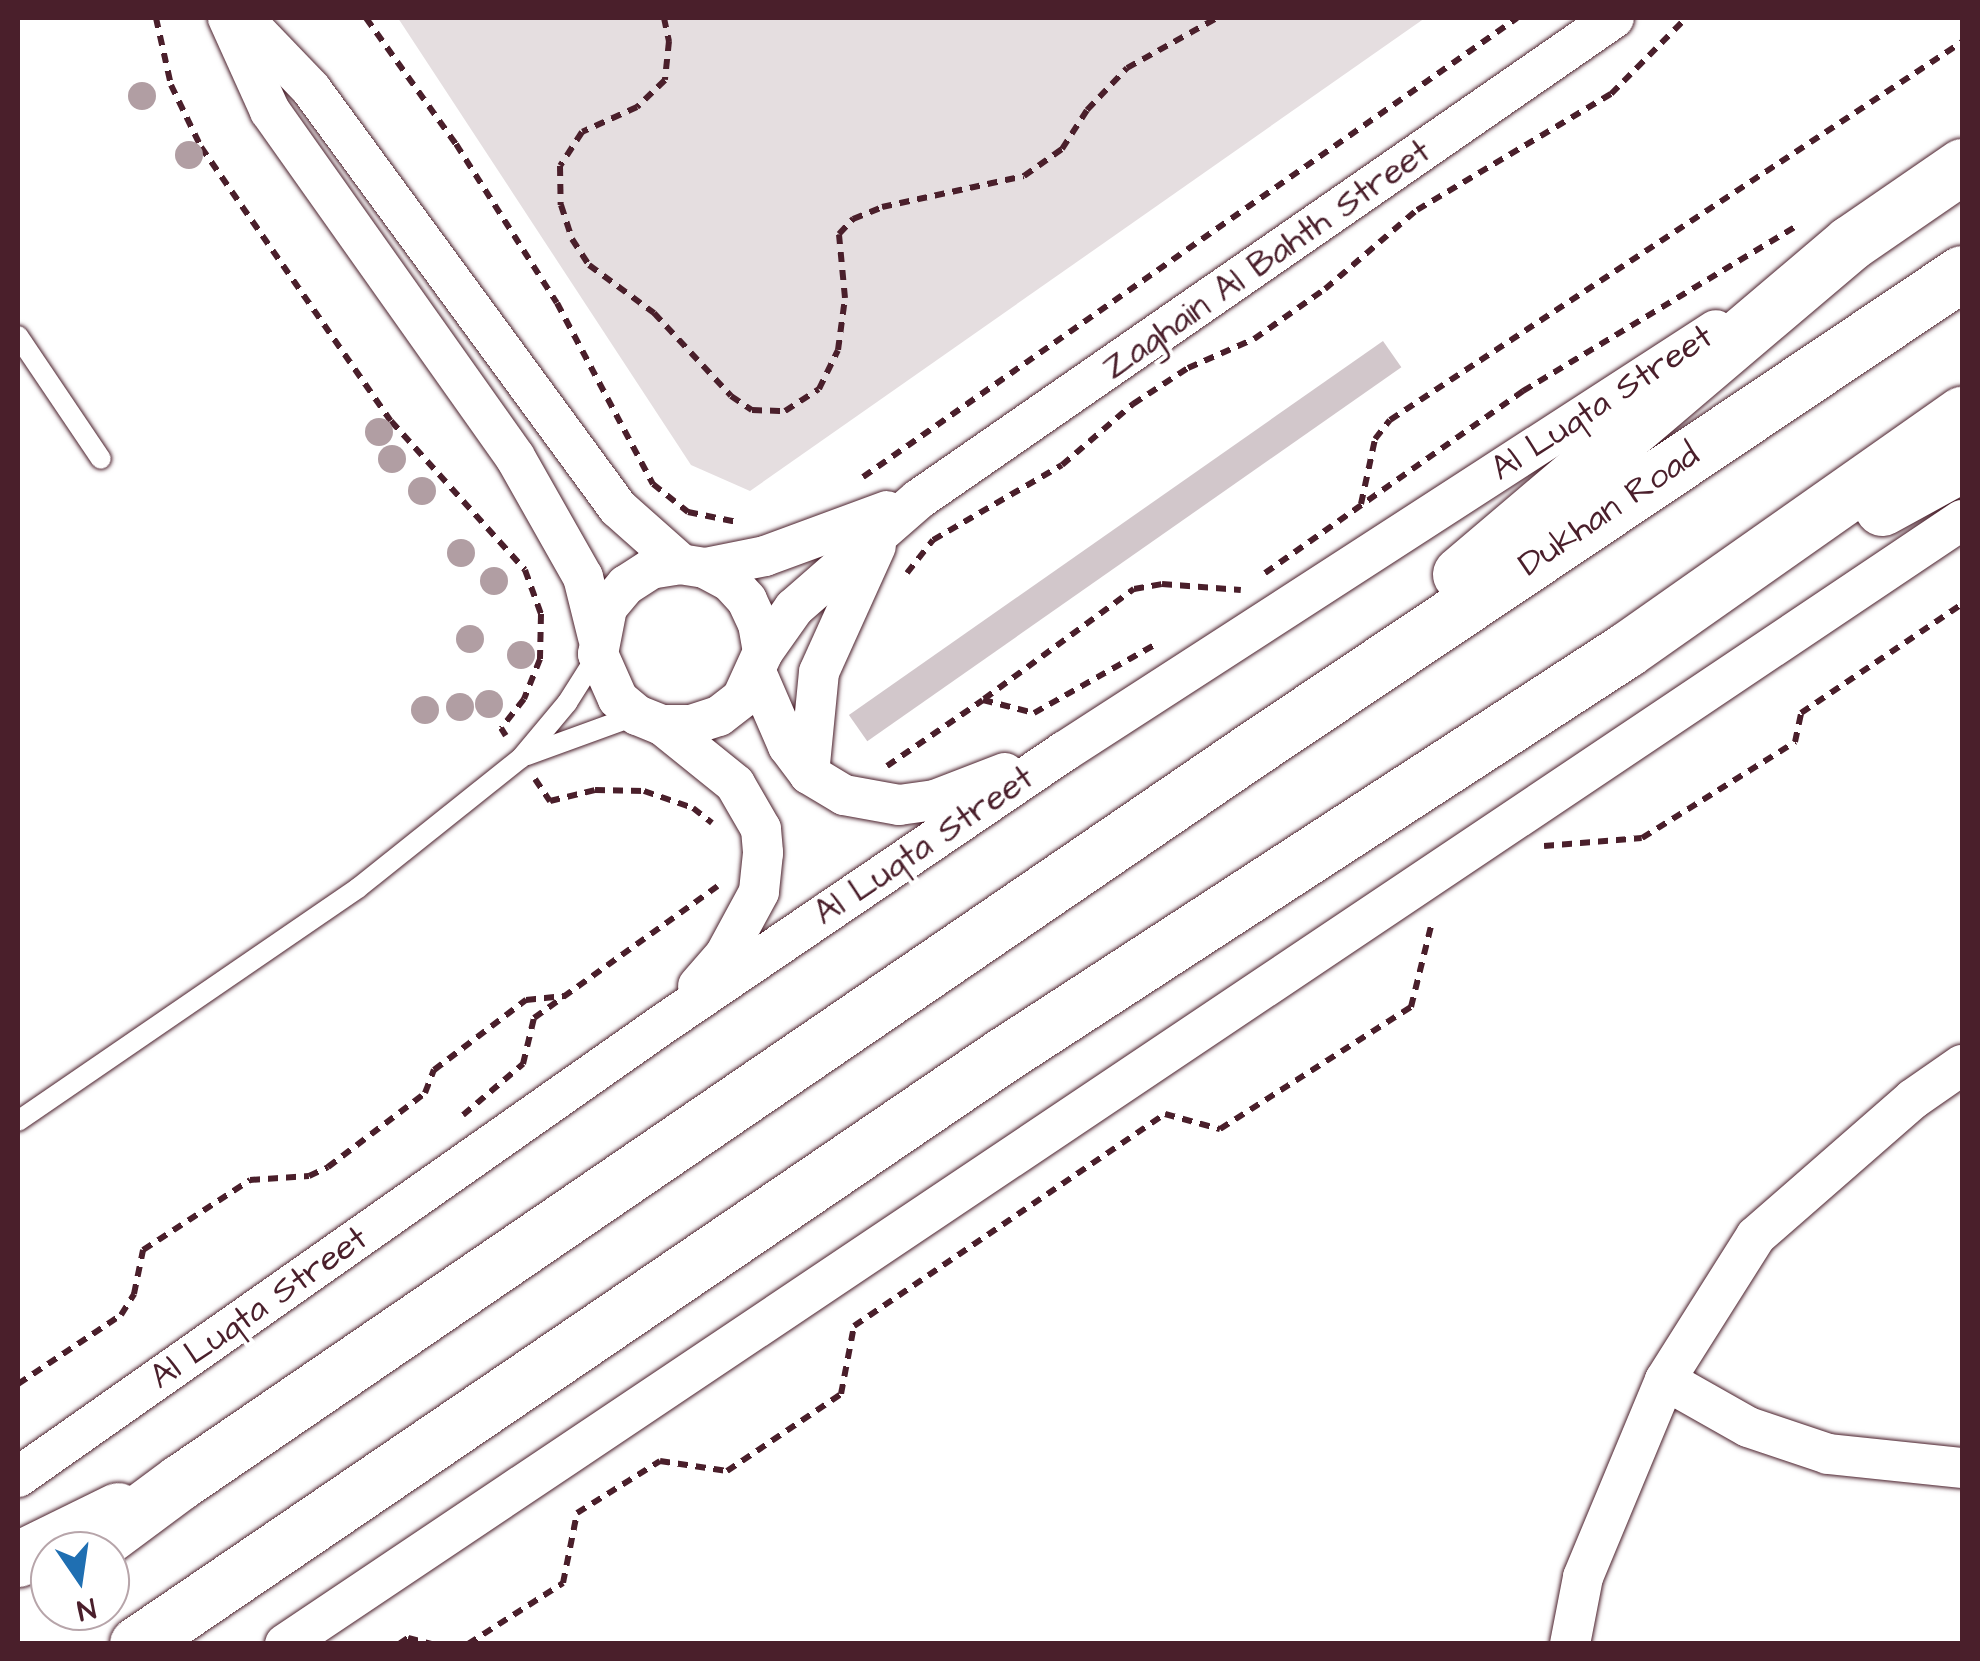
<!DOCTYPE html>
<style>
body{margin:0}
#map{position:relative;width:1980px;height:1661px;overflow:hidden;background:#fff;font-family:"Architects Daughter",sans-serif}
div>[style]{position:absolute}
[style*='--x']{left:calc(var(--x)*1px);top:calc(var(--y)*1px);width:calc(var(--w)*1px);rotate:calc(var(--a)*1deg)}
.green>*{inset:0;background:#e5dee0}
.building>*{inset:0;background:#d2c7cb;transform-origin:0 0}
.path>*{height:6px;margin-top:-3px;transform-origin:0;background:repeating-linear-gradient(90deg,#4a1f2b 0 10px,transparent 0 18px)}
.roads{filter:drop-shadow(0 0 2px #4a1f2b) drop-shadow(0 0 2px #4a1f2b)}
.service>*{height:20px;margin:-10px;padding:0 10px;transform-origin:10px;border-radius:10px;background:#fff}
.minor>*{height:40px;margin:-20px;padding:0 20px;transform-origin:20px;border-radius:20px;background:#fff}
.primary>*{height:55px;margin:-27.5px;padding:0 27.5px;transform-origin:27.5px;border-radius:27.5px;background:#fff}
.trees>*{width:28px;height:28px;margin:-14px;border-radius:50%;background:#b19ea3}
span{translate:-50% -50%;white-space:nowrap;text-align:center;line-height:1.15;-webkit-text-stroke:8px #fff;paint-order:stroke}
.street-label{font-size:35px;color:#4a1f2b}
.frame{position:absolute;inset:0;border:20px solid #4a1f2b;pointer-events:none}
.north{position:absolute;left:30px;top:1531px;width:100px;height:100px;box-sizing:border-box;background:#fff;border:2px solid #b7a5aa;border-radius:50%;rotate:167deg;font-size:28px;font-weight:700;line-height:40px;text-align:center;color:#4a1f2b}
.north::after{content:'';display:block;margin:auto;width:35px;height:45px;background:#1f6fb2;clip-path:polygon(50% 0,100% 100%,50% 72%,0 100%)}
</style>
<div id="map">
<div class="green">
<div style="clip-path:polygon(398px 18px,1425px 18px,750px 491px,691px 465px)"></div>
</div>
<div class="building">
<div style="left:1383px;top:341px;width:32px;height:652px;rotate:55deg"></div>
</div>
<div class="path">
<div style="--x:156;--y:18;--w:69;--a:77.4"></div>
<div style="--x:171;--y:85;--w:69;--a:64.2"></div>
<div style="--x:201;--y:147;--w:333;--a:55.3"></div>
<div style="--x:391;--y:421;--w:200;--a:48"></div>
<div style="--x:525;--y:570;--w:47;--a:70"></div>
<div style="--x:541;--y:614;--w:45;--a:91.3"></div>
<div style="--x:540;--y:659;--w:43;--a:111.8"></div>
<div style="--x:524;--y:699;--w:37;--a:128"></div>
<div style="--x:501;--y:728;--w:9;--a:58"></div>
<div style="--x:366;--y:18;--w:155;--a:54.5"></div>
<div style="--x:456;--y:144;--w:188;--a:57.6"></div>
<div style="--x:557;--y:303;--w:205;--a:62.1"></div>
<div style="--x:653;--y:484;--w:45;--a:38.7"></div>
<div style="--x:688;--y:512;--w:50;--a:11.5"></div>
<div style="--x:664;--y:18;--w:24;--a:78"></div>
<div style="--x:669;--y:41;--w:39;--a:96"></div>
<div style="--x:665;--y:80;--w:39;--a:136"></div>
<div style="--x:637;--y:107;--w:60;--a:155.6"></div>
<div style="--x:582;--y:132;--w:40;--a:122.9"></div>
<div style="--x:560;--y:166;--w:39;--a:89"></div>
<div style="--x:561;--y:205;--w:36;--a:72"></div>
<div style="--x:572;--y:239;--w:31;--a:57"></div>
<div style="--x:589;--y:265;--w:81;--a:36.4"></div>
<div style="--x:654;--y:313;--w:113;--a:47.1"></div>
<div style="--x:731;--y:396;--w:25;--a:34"></div>
<div style="--x:752;--y:410;--w:33;--a:2"></div>
<div style="--x:785;--y:411;--w:40;--a:-32.9"></div>
<div style="--x:819;--y:389;--w:43;--a:-64"></div>
<div style="--x:838;--y:350;--w:52;--a:-82.3"></div>
<div style="--x:845;--y:298;--w:64;--a:-95.4"></div>
<div style="--x:839;--y:234;--w:21;--a:-47"></div>
<div style="--x:853;--y:219;--w:31;--a:-22"></div>
<div style="--x:882;--y:207;--w:145;--a:-12.3"></div>
<div style="--x:1024;--y:176;--w:47;--a:-35.4"></div>
<div style="--x:1062;--y:149;--w:46;--a:-57.3"></div>
<div style="--x:1087;--y:110;--w:58;--a:-46.4"></div>
<div style="--x:1127;--y:68;--w:103;--a:-29.1"></div>
<div style="--x:863;--y:477;--w:799;--a:-35.06"></div>
<div style="--x:1361;--y:504;--w:66;--a:-77.8"></div>
<div style="--x:1375;--y:439;--w:24;--a:-52"></div>
<div style="--x:1390;--y:420;--w:686;--a:-33.46"></div>
<div style="--x:907;--y:573;--w:42;--a:-51.8"></div>
<div style="--x:933;--y:540;--w:149;--a:-30.2"></div>
<div style="--x:1062;--y:465;--w:94;--a:-40.7"></div>
<div style="--x:1133;--y:404;--w:66;--a:-33.2"></div>
<div style="--x:1188;--y:368;--w:72;--a:-23.7"></div>
<div style="--x:1254;--y:339;--w:87;--a:-35.2"></div>
<div style="--x:1325;--y:289;--w:121;--a:-40.7"></div>
<div style="--x:1417;--y:210;--w:226;--a:-30.9"></div>
<div style="--x:1611;--y:94;--w:107;--a:-45.4"></div>
<div style="--x:1265;--y:573;--w:316;--a:-35.2"></div>
<div style="--x:1523;--y:391;--w:318;--a:-31.1"></div>
<div style="--x:984;--y:699;--w:186;--a:-36.3"></div>
<div style="--x:1134;--y:589;--w:28;--a:-10"></div>
<div style="--x:1162;--y:584;--w:79;--a:4.3"></div>
<div style="--x:887;--y:766;--w:116;--a:-34.5"></div>
<div style="--x:983;--y:700;--w:53;--a:14.3"></div>
<div style="--x:1034;--y:713;--w:138;--a:-29.5"></div>
<div style="--x:535;--y:779;--w:27;--a:56"></div>
<div style="--x:550;--y:801;--w:46;--a:-13.7"></div>
<div style="--x:595;--y:790;--w:49;--a:1.2"></div>
<div style="--x:644;--y:791;--w:52;--a:19.1"></div>
<div style="--x:693;--y:808;--w:24;--a:38"></div>
<div style="--x:1544;--y:846;--w:98;--a:-4.7"></div>
<div style="--x:1642;--y:838;--w:181;--a:-32.1"></div>
<div style="--x:1795;--y:742;--w:30;--a:-78"></div>
<div style="--x:1801;--y:713;--w:194;--a:-34.1"></div>
<div style="--x:463;--y:1115;--w:79;--a:-40.4"></div>
<div style="--x:523;--y:1064;--w:47;--a:-76.6"></div>
<div style="--x:534;--y:1018;--w:226;--a:-35.7"></div>
<div style="--x:18;--y:1384;--w:124;--a:-33.8"></div>
<div style="--x:121;--y:1315;--w:25;--a:-58"></div>
<div style="--x:134;--y:1294;--w:45;--a:-78.4"></div>
<div style="--x:143;--y:1250;--w:128;--a:-33.2"></div>
<div style="--x:250;--y:1180;--w:59;--a:-3.9"></div>
<div style="--x:309;--y:1176;--w:21;--a:-25"></div>
<div style="--x:328;--y:1167;--w:122;--a:-37.3"></div>
<div style="--x:425;--y:1093;--w:25;--a:-69"></div>
<div style="--x:434;--y:1070;--w:116;--a:-37.3"></div>
<div style="--x:526;--y:1000;--w:38;--a:-6"></div>
<div style="--x:399;--y:1644;--w:11;--a:-34"></div>
<div style="--x:408;--y:1638;--w:25;--a:14"></div>
<div style="--x:468;--y:1644;--w:113;--a:-32.7"></div>
<div style="--x:563;--y:1583;--w:71;--a:-78.7"></div>
<div style="--x:577;--y:1513;--w:98;--a:-32.1"></div>
<div style="--x:660;--y:1461;--w:68;--a:8.5"></div>
<div style="--x:727;--y:1471;--w:138;--a:-34"></div>
<div style="--x:841;--y:1394;--w:69;--a:-79.2"></div>
<div style="--x:854;--y:1326;--w:376;--a:-34.3"></div>
<div style="--x:1165;--y:1114;--w:57;--a:15.3"></div>
<div style="--x:1220;--y:1129;--w:227;--a:-32.6"></div>
<div style="--x:1411;--y:1007;--w:88;--a:-76.1"></div>
</div>
<div class="roads">
<div class="service">
<div style="--x:18;--y:336;--w:148;--a:56"></div>
<div style="--x:527;--y:755;--w:117;--a:-20"></div>
<div style="--x:18;--y:1121;--w:412;--a:-34.4"></div>
<div style="--x:358;--y:888;--w:208;--a:-38.6"></div>
<div style="--x:521;--y:758;--w:72;--a:-50.1"></div>
<div style="--x:567;--y:703;--w:58;--a:-57.7"></div>
</div>
<div class="minor">
<div style="--x:228;--y:18;--w:102;--a:65.7"></div>
<div style="--x:270;--y:111;--w:424;--a:54.7"></div>
<div style="--x:515;--y:457;--w:138;--a:60.5"></div>
<div style="--x:583;--y:577;--w:62;--a:76"></div>
<div style="--x:243;--y:18;--w:98;--a:46.2"></div>
<div style="--x:311;--y:89;--w:519;--a:53.77"></div>
<div style="--x:618;--y:508;--w:84;--a:41.6"></div>
<div style="--x:705;--y:568;--w:61;--a:-11.3"></div>
<div style="--x:765;--y:556;--w:130;--a:-20.2"></div>
<div style="--x:763;--y:652;--w:54;--a:-54.8"></div>
<div style="--x:794;--y:608;--w:166;--a:-41.1"></div>
<div style="--x:919;--y:499;--w:845;--a:-34.69"></div>
<div style="--x:756;--y:672;--w:81;--a:66.6"></div>
<div style="--x:788;--y:746;--w:35;--a:53"></div>
<div style="--x:809;--y:774;--w:41;--a:31"></div>
<div style="--x:844;--y:795;--w:56;--a:10.3"></div>
<div style="--x:899;--y:805;--w:36;--a:-8"></div>
<div style="--x:935;--y:800;--w:75;--a:-21.1"></div>
<div style="--x:662;--y:725;--w:29;--a:0"></div>
<div style="--x:691;--y:725;--w:29;--a:-18"></div>
<div style="--x:719;--y:716;--w:29;--a:-38"></div>
<div style="--x:742;--y:698;--w:51;--a:-65.5"></div>
<div style="--x:763;--y:652;--w:28;--a:-100"></div>
<div style="--x:758;--y:624;--w:26;--a:-115"></div>
<div style="--x:747;--y:600;--w:26;--a:-133"></div>
<div style="--x:729;--y:581;--w:27;--a:-152"></div>
<div style="--x:705;--y:568;--w:24;--a:-171"></div>
<div style="--x:681;--y:564;--w:30;--a:171"></div>
<div style="--x:651;--y:569;--w:30;--a:147"></div>
<div style="--x:626;--y:585;--w:30;--a:130"></div>
<div style="--x:607;--y:608;--w:47;--a:101.1"></div>
<div style="--x:598;--y:654;--w:49;--a:66"></div>
<div style="--x:618;--y:699;--w:25;--a:40"></div>
<div style="--x:637;--y:715;--w:27;--a:22"></div>
<div style="--x:662;--y:725;--w:94;--a:38.9"></div>
<div style="--x:735;--y:784;--w:52;--a:60"></div>
<div style="--x:761;--y:829;--w:24;--a:85"></div>
<div style="--x:763;--y:853;--w:39;--a:96"></div>
<div style="--x:759;--y:892;--w:72;--a:118.4"></div>
<div style="--x:725;--y:955;--w:41;--a:131.1"></div>
<div style="--x:809;--y:774;--w:102;--a:-84.4"></div>
<div style="--x:819;--y:672;--w:138;--a:-65.7"></div>
<div style="--x:1665;--y:1380;--w:95;--a:29.5"></div>
<div style="--x:1748;--y:1427;--w:84;--a:18.6"></div>
<div style="--x:1828;--y:1454;--w:135;--a:6"></div>
<div style="--x:18;--y:1477;--w:792;--a:-35.08"></div>
<div style="--x:666;--y:1022;--w:482;--a:-34.2"></div>
<div style="--x:1065;--y:751;--w:775;--a:-32.89"></div>
<div style="--x:285;--y:1644;--w:2019;--a:-33.83"></div>
<div style="--x:1570;--y:1644;--w:68;--a:-79"></div>
<div style="--x:1583;--y:1577;--w:213;--a:-67.4"></div>
<div style="--x:1665;--y:1380;--w:170;--a:-57.7"></div>
<div style="--x:1756;--y:1236;--w:208;--a:-41.1"></div>
<div style="--x:1913;--y:1099;--w:60;--a:-34.8"></div>
</div>
<div class="primary">
<div style="--x:1882;--y:508;--w:91;--a:-28.8"></div>
<div style="--x:1460;--y:574;--w:512;--a:-40.32"></div>
<div style="--x:1850;--y:243;--w:136;--a:-34.5"></div>
<div style="--x:87;--y:1551;--w:116;--a:-36.6"></div>
<div style="--x:180;--y:1482;--w:1303;--a:-34.34"></div>
<div style="--x:1256;--y:747;--w:850;--a:-33.88"></div>
<div style="--x:18;--y:1559;--w:111;--a:-26.1"></div>
<div style="--x:137;--y:1644;--w:1047;--a:-34.22"></div>
<div style="--x:1003;--y:1055;--w:743;--a:-33.03"></div>
<div style="--x:1626;--y:650;--w:411;--a:-35.1"></div>
</div>
</div>
<div class="trees">
<div style="left:142px;top:96px"></div>
<div style="left:189px;top:155px"></div>
<div style="left:379px;top:432px"></div>
<div style="left:392px;top:459px"></div>
<div style="left:422px;top:491px"></div>
<div style="left:461px;top:553px"></div>
<div style="left:494px;top:581px"></div>
<div style="left:470px;top:639px"></div>
<div style="left:521px;top:655px"></div>
<div style="left:489px;top:704px"></div>
<div style="left:460px;top:707px"></div>
<div style="left:425px;top:710px"></div>
</div>
<div class="street-label">
<span style="left:1267px;top:260px;rotate:-35deg">Zaghain Al Bahth Street</span>
<span style="left:1602px;top:403px;rotate:-33deg">Al Luqta Street</span>
<span style="left:1609px;top:510px;rotate:-34deg">Dukhan Road</span>
<span style="left:924px;top:846px;rotate:-34deg">Al Luqta Street</span>
<span style="left:259px;top:1308px;rotate:-35deg">Al Luqta Street</span>
</div>
<div class="frame"></div>
<div class="north">N</div>
</div>
